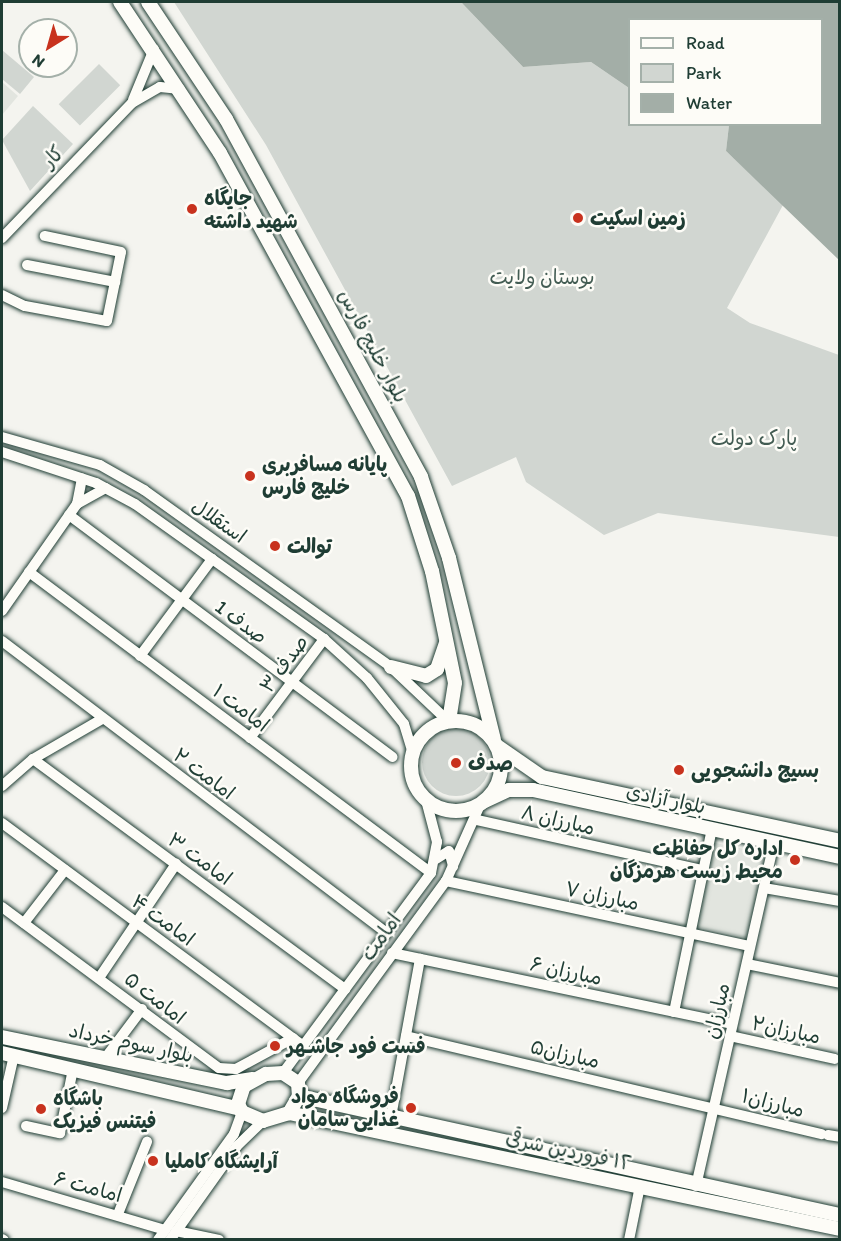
<!DOCTYPE html>
<meta charset="utf-8">
<style>
body{margin:0}
#map{position:relative;width:841px;height:1241px;overflow:hidden;background:#f4f4ef;font-family:Itim,"Playpen Sans Arabic",sans-serif}
div>[style]{position:absolute}
[style*='--x']{left:calc(var(--x)*1px);top:calc(var(--y)*1px);width:calc(var(--w)*1px);rotate:calc(var(--a)*1deg)}
.built>*{inset:0;background:#e2e5df;transform-origin:0 0}
.green>*{inset:0;background:#d1d6d1;transform-origin:0 0}
.round{border-radius:50%}
.water>*{inset:0;background:#a3aea7}
.roads{filter:drop-shadow(0 0 2px #1f3d34) drop-shadow(0 0 2px #1f3d34)}
.minor>*{height:10px;margin:-5px;padding:0 5px;transform-origin:5px;border-radius:5px;background:#fdfcf7}
.major>*{height:14px;margin:-7px;padding:0 7px;transform-origin:7px;border-radius:7px;background:#fdfcf7}
.major>.ring{margin:-7px;padding:0;box-sizing:content-box;background:none;border:14px solid #fdfcf7;border-radius:50%}
.dots>*{width:16px;height:16px;translate:-50% -50%;box-sizing:border-box;border:3px solid #fdfcf7;border-radius:50%}
span{translate:-50% -50%;white-space:nowrap;text-align:center;line-height:1.15;-webkit-text-stroke:5px #fdfcf7;paint-order:stroke}
.street-label{font-size:20px;color:#1f3d34}
.poi-label{font-size:20px;color:#1f3d34;font-weight:700}
.left{translate:0 -50%;text-align:left}
.right{translate:-100% -50%;text-align:right}
.park-label{font-size:20px;color:#435c53}
.frame{position:absolute;inset:0;border:3px solid #1f3d34;pointer-events:none}
.legend{position:absolute;left:628px;top:18px;width:195px;height:108px;box-sizing:border-box;background:#fdfcf7;border:2px solid #a4b0a9;margin:0;padding:8px 10px;list-style:none;font-size:18px;color:#1f3d34}
.legend li{display:flex;align-items:center;gap:12px;height:30px}
.legend b{width:30px;border:2px solid #a4b0a9}
.north{position:absolute;left:18px;top:18px;width:60px;height:60px;box-sizing:border-box;background:#fdfcf7;border:2px solid #a4b0a9;border-radius:50%;rotate:217deg;font-size:16px;font-weight:700;line-height:24px;text-align:center;color:#1f3d34}
.north::after{content:'';display:block;margin:auto;width:21px;height:27px;background:#c8321e;clip-path:polygon(50% 0,100% 100%,50% 72%,0 100%)}
</style>
<div id="map">
<div class="built">
<div style="clip-path:polygon(2px 82px,18px 96px,2px 115px)"></div>
<div style="left:711px;top:842px;width:57px;height:86px;rotate:12deg"></div>
</div>
<div class="green">
<div style="clip-path:polygon(174px 2px,461px 2px,523px 67px,591px 62px,629px 88px,630px 124px,729px 125px,726px 151px,783px 205px,727px 308px,750px 323px,839px 355px,839px 537px,658px 513px,604px 535px,526px 482px,516px 457px,452px 486px,266px 145px)"></div>
<div style="clip-path:polygon(2px 50px,34px 77px,20px 94px,2px 79px)"></div>
<div style="left:99px;top:64px;width:30px;height:57px;rotate:45deg"></div>
<div style="clip-path:polygon(33px 106px,73px 144px,30px 191px,2px 140px)"></div>
<div class="round" style="left:422px;top:728px;width:68px;height:68px"></div>
</div>
<div class="water">
<div style="clip-path:polygon(461px 2px,839px 2px,839px 260px,726px 151px,729px 125px,822px 124px,822px 20px,630px 20px,629px 88px,591px 62px,523px 67px)"></div>
</div>
<div class="roads">
<div class="minor">
<div style="--x:133;--y:100;--w:55;--a:-67.6"></div>
<div style="--x:2;--y:238;--w:187;--a:-46.1"></div>
<div style="--x:132;--y:103;--w:32;--a:-30"></div>
<div style="--x:160;--y:87;--w:20;--a:6"></div>
<div style="--x:27;--y:265;--w:90;--a:10.9"></div>
<div style="--x:2;--y:295;--w:25;--a:26"></div>
<div style="--x:25;--y:306;--w:83;--a:10.4"></div>
<div style="--x:107;--y:321;--w:70;--a:-78.5"></div>
<div style="--x:121;--y:252;--w:78;--a:-168.1"></div>
<div style="--x:2;--y:437;--w:102;--a:15.9"></div>
<div style="--x:100;--y:465;--w:51;--a:29.6"></div>
<div style="--x:144;--y:490;--w:304;--a:35.6"></div>
<div style="--x:391;--y:667;--w:79;--a:43.5"></div>
<div style="--x:2;--y:452;--w:99;--a:18.3"></div>
<div style="--x:96;--y:483;--w:44;--a:28.3"></div>
<div style="--x:135;--y:504;--w:232;--a:35.5"></div>
<div style="--x:324;--y:639;--w:58;--a:42.2"></div>
<div style="--x:367;--y:678;--w:59;--a:51.2"></div>
<div style="--x:404;--y:724;--w:30;--a:73"></div>
<div style="--x:77;--y:504;--w:26;--a:-79"></div>
<div style="--x:69;--y:515;--w:404;--a:36.8"></div>
<div style="--x:29;--y:572;--w:502;--a:36.82"></div>
<div style="--x:2;--y:611;--w:131;--a:-55"></div>
<div style="--x:77;--y:504;--w:33;--a:-29"></div>
<div style="--x:2;--y:641;--w:483;--a:37.2"></div>
<div style="--x:140;--y:656;--w:121;--a:-53.4"></div>
<div style="--x:250;--y:738;--w:124;--a:-53.2"></div>
<div style="--x:33;--y:759;--w:388;--a:36.4"></div>
<div style="--x:2;--y:786;--w:41;--a:-41.1"></div>
<div style="--x:33;--y:759;--w:80;--a:-30.1"></div>
<div style="--x:477;--y:820;--w:230;--a:12.5"></div>
<div style="--x:2;--y:823;--w:375;--a:36.5"></div>
<div style="--x:436;--y:859;--w:15;--a:-32"></div>
<div style="--x:449;--y:851;--w:16;--a:75"></div>
<div style="--x:446;--y:881;--w:311;--a:12.1"></div>
<div style="--x:764;--y:888;--w:77;--a:9.7"></div>
<div style="--x:2;--y:907;--w:270;--a:36.6"></div>
<div style="--x:219;--y:1068;--w:17;--a:3"></div>
<div style="--x:236;--y:1069;--w:65;--a:-28.5"></div>
<div style="--x:24;--y:923;--w:67;--a:-52.3"></div>
<div style="--x:392;--y:953;--w:347;--a:11.8"></div>
<div style="--x:747;--y:964;--w:95;--a:11.5"></div>
<div style="--x:99;--y:978;--w:138;--a:-56"></div>
<div style="--x:674;--y:1012;--w:187;--a:-78.3"></div>
<div style="--x:406;--y:1036;--w:427;--a:13.3"></div>
<div style="--x:730;--y:1036;--w:107;--a:12.4"></div>
<div style="--x:106;--y:1057;--w:60;--a:-53.1"></div>
<div style="--x:283;--y:1073;--w:249;--a:-53.5"></div>
<div style="--x:431;--y:873;--w:32;--a:-79"></div>
<div style="--x:437;--y:842;--w:43;--a:-104.7"></div>
<div style="--x:298;--y:1083;--w:250;--a:-53.8"></div>
<div style="--x:446;--y:881;--w:83;--a:-65.9"></div>
<div style="--x:2;--y:1108;--w:54;--a:-77.2"></div>
<div style="--x:391;--y:1117;--w:161;--a:-79.6"></div>
<div style="--x:26;--y:1126;--w:35;--a:12"></div>
<div style="--x:60;--y:1133;--w:65;--a:-78.5"></div>
<div style="--x:828;--y:1135;--w:12;--a:9"></div>
<div style="--x:2;--y:1182;--w:170;--a:16.4"></div>
<div style="--x:696;--y:1186;--w:352;--a:-77.2"></div>
<div style="--x:118;--y:1214;--w:78;--a:-68.1"></div>
<div style="--x:176;--y:1231;--w:44;--a:11.8"></div>
<div style="--x:2;--y:1239;--w:2;--a:27"></div>
<div style="--x:158;--y:1240;--w:130;--a:-54.4"></div>
<div style="--x:234;--y:1134;--w:23;--a:-70"></div>
<div style="--x:170;--y:1240;--w:115;--a:-54.5"></div>
<div style="--x:237;--y:1146;--w:36;--a:-44"></div>
<div style="--x:629;--y:1240;--w:55;--a:-78.5"></div>
</div>
<div class="major">
<div style="--x:120;--y:2;--w:181;--a:56.5"></div>
<div style="--x:220;--y:153;--w:391;--a:61.3"></div>
<div style="--x:408;--y:496;--w:79;--a:72.3"></div>
<div style="--x:432;--y:571;--w:114;--a:78.4"></div>
<div style="--x:455;--y:683;--w:38;--a:99"></div>
<div style="--x:148;--y:2;--w:141;--a:56.3"></div>
<div style="--x:226;--y:119;--w:408;--a:61.4"></div>
<div style="--x:421;--y:477;--w:86;--a:70.9"></div>
<div style="--x:449;--y:558;--w:187;--a:76.1"></div>
<div style="--x:391;--y:667;--w:36;--a:14"></div>
<div style="--x:426;--y:676;--w:13;--a:-32"></div>
<div style="--x:437;--y:669;--w:28;--a:-71"></div>
<div class="ring" style="left:411px;top:721px;width:76px;height:76px"></div>
<div style="--x:497;--y:746;--w:55;--a:34.6"></div>
<div style="--x:542;--y:777;--w:305;--a:12.1"></div>
<div style="--x:485;--y:801;--w:26;--a:-25"></div>
<div style="--x:509;--y:790;--w:24;--a:0"></div>
<div style="--x:533;--y:790;--w:314;--a:12.3"></div>
<div style="--x:2;--y:1037;--w:230;--a:11.6"></div>
<div style="--x:227;--y:1083;--w:26;--a:-9"></div>
<div style="--x:2;--y:1053;--w:244;--a:13.2"></div>
<div style="--x:283;--y:1073;--w:18;--a:34"></div>
<div style="--x:298;--y:1083;--w:13;--a:86"></div>
<div style="--x:299;--y:1096;--w:20;--a:120"></div>
<div style="--x:289;--y:1113;--w:27;--a:163"></div>
<div style="--x:263;--y:1121;--w:23;--a:-157"></div>
<div style="--x:242;--y:1112;--w:9;--a:-117"></div>
<div style="--x:238;--y:1104;--w:19;--a:-72"></div>
<div style="--x:244;--y:1086;--w:25;--a:-29"></div>
<div style="--x:266;--y:1074;--w:17;--a:-3"></div>
<div style="--x:299;--y:1096;--w:554;--a:12.41"></div>
<div style="--x:289;--y:1113;--w:563;--a:11.89"></div>
</div>
</div>
<div class="dots">
<div style="left:192px;top:209px;background:#c8321e"></div>
<div style="left:578px;top:218px;background:#c8321e"></div>
<div style="left:250px;top:476px;background:#c8321e"></div>
<div style="left:275px;top:546px;background:#c8321e"></div>
<div style="left:456px;top:763px;background:#c8321e"></div>
<div style="left:679px;top:770px;background:#c8321e"></div>
<div style="left:795px;top:860px;background:#c8321e"></div>
<div style="left:275px;top:1046px;background:#c8321e"></div>
<div style="left:411px;top:1108px;background:#c8321e"></div>
<div style="left:41px;top:1109px;background:#c8321e"></div>
<div style="left:153px;top:1161px;background:#c8321e"></div>
</div>
<div class="street-label">
<span style="left:53px;top:157px;rotate:-45deg">کار</span>
<span style="left:373px;top:346px;rotate:62deg">بلوار خلیج فارس</span>
<span style="left:219px;top:521px;rotate:35deg">استقلال</span>
<span style="left:241px;top:622px;rotate:37deg">صدف 1</span>
<span style="left:284px;top:664px;rotate:-53deg">صدف ۳</span>
<span style="left:241px;top:708px;rotate:37deg">امامت ۱</span>
<span style="left:204px;top:774px;rotate:37deg">امامت ۲</span>
<span style="left:666px;top:799px;rotate:12deg">بلوار آزادی</span>
<span style="left:558px;top:820px;rotate:13deg">مبارزان ۸</span>
<span style="left:200px;top:859px;rotate:36deg">امامت ۳</span>
<span style="left:602px;top:896px;rotate:12deg">مبارزان ۷</span>
<span style="left:163px;top:920px;rotate:36deg">امامت ۴</span>
<span style="left:381px;top:937px;rotate:-54deg">امامت</span>
<span style="left:566px;top:971px;rotate:12deg">مبارزان ۶</span>
<span style="left:155px;top:998px;rotate:38deg">امامت ۵</span>
<span style="left:717px;top:1011px;rotate:-77deg">مبارزان</span>
<span style="left:786px;top:1030px;rotate:12deg">مبارزان۲</span>
<span style="left:131px;top:1043px;rotate:12deg">بلوار سوم خرداد</span>
<span style="left:565px;top:1054px;rotate:13deg">مبارزان۵</span>
<span style="left:773px;top:1103px;rotate:14deg">مبارزان۱</span>
<span style="left:569px;top:1151px;rotate:12deg">١٢ فروردین شرقی</span>
<span style="left:88px;top:1187px;rotate:15deg">امامت ۶</span>
</div>
<div class="poi-label">
<span class="left" style="left:204px;top:210px">جایگاه<br>شهید داشته</span>
<span class="left" style="left:590px;top:218px">زمین اسکیت</span>
<span class="left" style="left:262px;top:476px">پایانه مسافربری<br>خلیج فارس</span>
<span class="left" style="left:287px;top:546px">توالت</span>
<span class="left" style="left:468px;top:763px">صدف</span>
<span class="left" style="left:691px;top:770px">بسیج دانشجویی</span>
<span class="right" style="left:783px;top:860px">اداره کل حفاظت<br>محیط زیست هرمزگان</span>
<span class="left" style="left:287px;top:1046px">فست فود جاشـهر</span>
<span class="right" style="left:399px;top:1108px">فروشگاه مواد<br>غذایی سامان</span>
<span class="left" style="left:53px;top:1110px">باشگاه<br>فیتنس فیزیک</span>
<span class="left" style="left:165px;top:1161px">آرایشگاه کاملیا</span>
</div>
<div class="park-label">
<span style="left:542px;top:277px">بوستان ولایت</span>
<span style="left:754px;top:438px">پارک دولت</span>
</div>
<div class="frame"></div>
<ul class="legend">
<li><b style="height:8px;background:#fdfcf7"></b>Road</li>
<li><b style="height:16px;background:#d1d6d1"></b>Park</li>
<li><b style="height:16px;background:#a3aea7"></b>Water</li>
</ul>
<div class="north">N</div>
</div>
